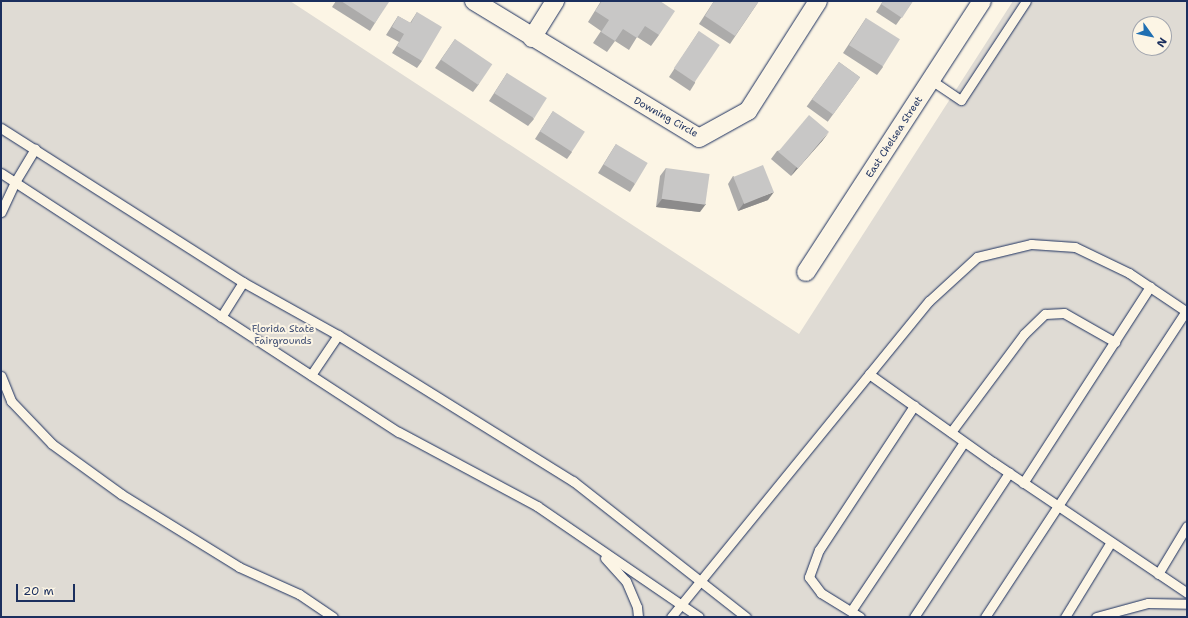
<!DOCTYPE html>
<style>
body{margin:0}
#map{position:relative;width:1188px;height:618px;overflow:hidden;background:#fcf5e5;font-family:"Shantell Sans",sans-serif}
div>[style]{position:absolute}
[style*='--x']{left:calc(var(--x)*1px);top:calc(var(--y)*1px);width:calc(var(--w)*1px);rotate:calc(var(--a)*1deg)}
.green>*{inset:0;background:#dfdbd4}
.roads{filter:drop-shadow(0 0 1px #1b2f5e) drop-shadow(0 0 1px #1b2f5e)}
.lane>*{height:9px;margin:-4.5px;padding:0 4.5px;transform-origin:4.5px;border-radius:4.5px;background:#fcf5e5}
.street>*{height:18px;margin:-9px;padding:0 9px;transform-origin:9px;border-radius:9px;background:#fcf5e5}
.wall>*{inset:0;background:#acabaa;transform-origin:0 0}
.shaded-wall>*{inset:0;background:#8c8b8b}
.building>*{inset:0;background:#c8c7c6;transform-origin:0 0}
span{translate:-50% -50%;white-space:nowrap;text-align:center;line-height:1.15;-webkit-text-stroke:4px #fcf5e5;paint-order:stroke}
.street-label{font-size:10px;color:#1b2f5e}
.park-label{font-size:10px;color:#425176}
.frame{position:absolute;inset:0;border:2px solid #1b2f5e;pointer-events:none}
.north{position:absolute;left:1132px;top:16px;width:40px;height:40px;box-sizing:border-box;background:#fcf5e5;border:1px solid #a2a6af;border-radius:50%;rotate:123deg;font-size:11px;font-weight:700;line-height:16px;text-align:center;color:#1b2f5e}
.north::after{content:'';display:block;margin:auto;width:14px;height:18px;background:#1f6fb2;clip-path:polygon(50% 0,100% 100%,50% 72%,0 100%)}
.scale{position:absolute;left:16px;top:584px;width:59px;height:18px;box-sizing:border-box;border:2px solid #1b2f5e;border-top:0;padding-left:5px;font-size:12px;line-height:14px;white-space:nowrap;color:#1b2f5e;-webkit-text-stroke:3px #fcf5e5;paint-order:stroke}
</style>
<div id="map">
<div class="green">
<div style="clip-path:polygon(evenodd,1px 1px,290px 1px,799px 334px,1013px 1px,1187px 1px,1187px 617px,1px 617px,1px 1px,1140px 24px,1164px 24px,1164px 48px,1140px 48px,1140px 24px)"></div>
</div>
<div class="roads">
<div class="lane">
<div style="--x:931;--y:80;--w:36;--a:34"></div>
<div style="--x:961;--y:100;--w:118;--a:-56.7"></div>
<div style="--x:1;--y:128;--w:287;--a:32.5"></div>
<div style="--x:243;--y:282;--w:109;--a:29.2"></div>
<div style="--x:338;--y:335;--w:277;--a:31.9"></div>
<div style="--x:573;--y:481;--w:220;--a:38.2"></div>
<div style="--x:1;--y:173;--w:475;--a:33.1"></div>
<div style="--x:399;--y:432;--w:157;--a:28.2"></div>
<div style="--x:537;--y:506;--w:196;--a:34.4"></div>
<div style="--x:1;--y:212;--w:33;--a:-65"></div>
<div style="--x:15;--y:182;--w:39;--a:-59"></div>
<div style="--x:221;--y:317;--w:41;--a:-57.8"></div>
<div style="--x:869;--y:374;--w:152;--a:35.4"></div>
<div style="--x:993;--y:462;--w:234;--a:34"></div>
<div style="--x:311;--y:375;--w:48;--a:-56"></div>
<div style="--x:1;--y:376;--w:27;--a:68"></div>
<div style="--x:11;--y:401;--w:59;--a:46.4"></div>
<div style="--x:52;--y:444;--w:85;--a:35.9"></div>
<div style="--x:121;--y:494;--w:139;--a:31.7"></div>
<div style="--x:239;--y:567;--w:66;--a:24.2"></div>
<div style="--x:299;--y:594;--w:41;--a:34.1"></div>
<div style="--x:951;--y:432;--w:122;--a:-53.3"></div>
<div style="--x:1024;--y:334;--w:29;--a:-44"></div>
<div style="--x:1045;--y:314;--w:19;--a:-3"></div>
<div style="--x:1064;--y:313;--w:59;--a:29.6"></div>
<div style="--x:1023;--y:483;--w:234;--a:-57.1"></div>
<div style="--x:605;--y:558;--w:31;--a:48"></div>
<div style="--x:626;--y:581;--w:28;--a:67"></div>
<div style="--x:637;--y:607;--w:10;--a:84"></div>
<div style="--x:1158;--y:574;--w:56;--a:-58.9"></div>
<div style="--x:851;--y:611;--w:203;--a:-56.2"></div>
<div style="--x:671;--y:617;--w:408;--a:-50.8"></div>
<div style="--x:929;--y:301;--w:65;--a:-42.5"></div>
<div style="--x:977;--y:257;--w:56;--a:-13.5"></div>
<div style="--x:1031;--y:244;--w:44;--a:3.9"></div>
<div style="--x:1075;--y:247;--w:60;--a:25.7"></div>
<div style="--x:1129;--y:273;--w:70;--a:33.9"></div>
<div style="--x:860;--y:617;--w:46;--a:-148.4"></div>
<div style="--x:821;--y:593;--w:20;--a:-127"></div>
<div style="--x:809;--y:577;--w:29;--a:-70"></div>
<div style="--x:819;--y:550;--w:173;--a:-56.6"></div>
<div style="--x:914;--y:617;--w:173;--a:-56.6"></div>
<div style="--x:985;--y:617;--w:366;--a:-56.7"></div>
<div style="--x:1065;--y:617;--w:88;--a:-58.5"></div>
<div style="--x:1096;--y:617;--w:54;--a:-15.1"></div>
<div style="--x:1148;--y:603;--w:39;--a:1"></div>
</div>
<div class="street">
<div style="--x:474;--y:1;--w:263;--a:31.3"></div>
<div style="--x:699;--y:138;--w:56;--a:-28.9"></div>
<div style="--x:748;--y:111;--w:130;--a:-57.5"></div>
<div style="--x:532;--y:38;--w:44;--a:-58.1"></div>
<div style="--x:806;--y:272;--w:323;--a:-57"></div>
</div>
</div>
<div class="wall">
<div style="clip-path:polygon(336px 1px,388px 1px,375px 23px,370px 31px,332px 7px)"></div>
<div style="clip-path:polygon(601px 1px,660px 1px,659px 35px,651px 46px,637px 37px,629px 50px,615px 41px,607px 52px,593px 43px,601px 31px,588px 22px)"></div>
<div style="clip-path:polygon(714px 1px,759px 1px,730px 44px,699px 24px)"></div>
<div style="clip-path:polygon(883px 1px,913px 1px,896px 25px,876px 12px)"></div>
<div style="clip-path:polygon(417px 12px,422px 61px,417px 68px,392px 53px,399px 42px,386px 35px,398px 16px,410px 23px)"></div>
<div style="clip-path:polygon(866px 18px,883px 67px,877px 75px,843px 53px)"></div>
<div style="clip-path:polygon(699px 31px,695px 83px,690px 91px,669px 77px)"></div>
<div style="clip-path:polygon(455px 39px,479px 84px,473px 92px,435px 68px)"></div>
<div style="left:839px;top:62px;width:26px;height:55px;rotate:36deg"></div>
<div style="clip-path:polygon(507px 73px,534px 119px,528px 126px,489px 101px)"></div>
<div style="clip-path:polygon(553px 111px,572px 152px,567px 159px,535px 139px)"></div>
<div style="clip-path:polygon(823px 140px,791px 176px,771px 159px,777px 151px)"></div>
<div style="clip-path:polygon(616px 144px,635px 184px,630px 192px,598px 173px,611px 152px)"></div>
<div style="clip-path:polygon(666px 168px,700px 212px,656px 207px,660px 176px)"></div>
<div style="clip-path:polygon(733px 176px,768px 200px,738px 211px,728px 184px)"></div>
</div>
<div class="shaded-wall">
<div style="clip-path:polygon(829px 132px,823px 140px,791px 176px,796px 168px)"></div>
<div style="clip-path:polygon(774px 192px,768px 200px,738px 211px,744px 203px)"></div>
<div style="clip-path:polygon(662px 199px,706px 204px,700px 212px,656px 207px)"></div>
</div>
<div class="building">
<div style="clip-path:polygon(341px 1px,388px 1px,389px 2px,375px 23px)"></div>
<div style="clip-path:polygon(602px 1px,660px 1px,675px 11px,659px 35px,645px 26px,637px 38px,623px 29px,615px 41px,601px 32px,609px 20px,595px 11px)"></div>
<div style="clip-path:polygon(714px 1px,759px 1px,735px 36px,705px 16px)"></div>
<div style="clip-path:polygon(883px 1px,913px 1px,902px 18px,881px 4px)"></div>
<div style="clip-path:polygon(417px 12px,442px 27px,422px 61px,397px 46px,404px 34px,392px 27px,398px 16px,411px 23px)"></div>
<div style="left:866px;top:18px;width:40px;height:32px;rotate:32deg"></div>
<div style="left:699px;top:31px;width:25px;height:45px;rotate:34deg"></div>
<div style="left:455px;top:39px;width:45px;height:25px;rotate:34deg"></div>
<div style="left:839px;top:62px;width:26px;height:46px;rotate:36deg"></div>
<div style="left:507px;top:73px;width:47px;height:24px;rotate:32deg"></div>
<div style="left:553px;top:111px;width:38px;height:24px;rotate:33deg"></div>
<div style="left:809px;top:115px;width:26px;height:48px;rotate:40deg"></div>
<div style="left:616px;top:144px;width:37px;height:24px;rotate:31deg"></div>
<div style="left:763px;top:165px;width:29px;height:32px;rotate:68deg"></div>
<div style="left:666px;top:168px;width:44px;height:31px;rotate:8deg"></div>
</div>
<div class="street-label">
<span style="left:666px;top:117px;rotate:29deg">Downing Circle</span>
<span style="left:894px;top:137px;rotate:-57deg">East Chelsea Street</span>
</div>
<div class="park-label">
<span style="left:283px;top:334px">Florida State<br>Fairgrounds</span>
</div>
<div class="frame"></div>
<div class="north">N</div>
<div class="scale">20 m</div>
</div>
